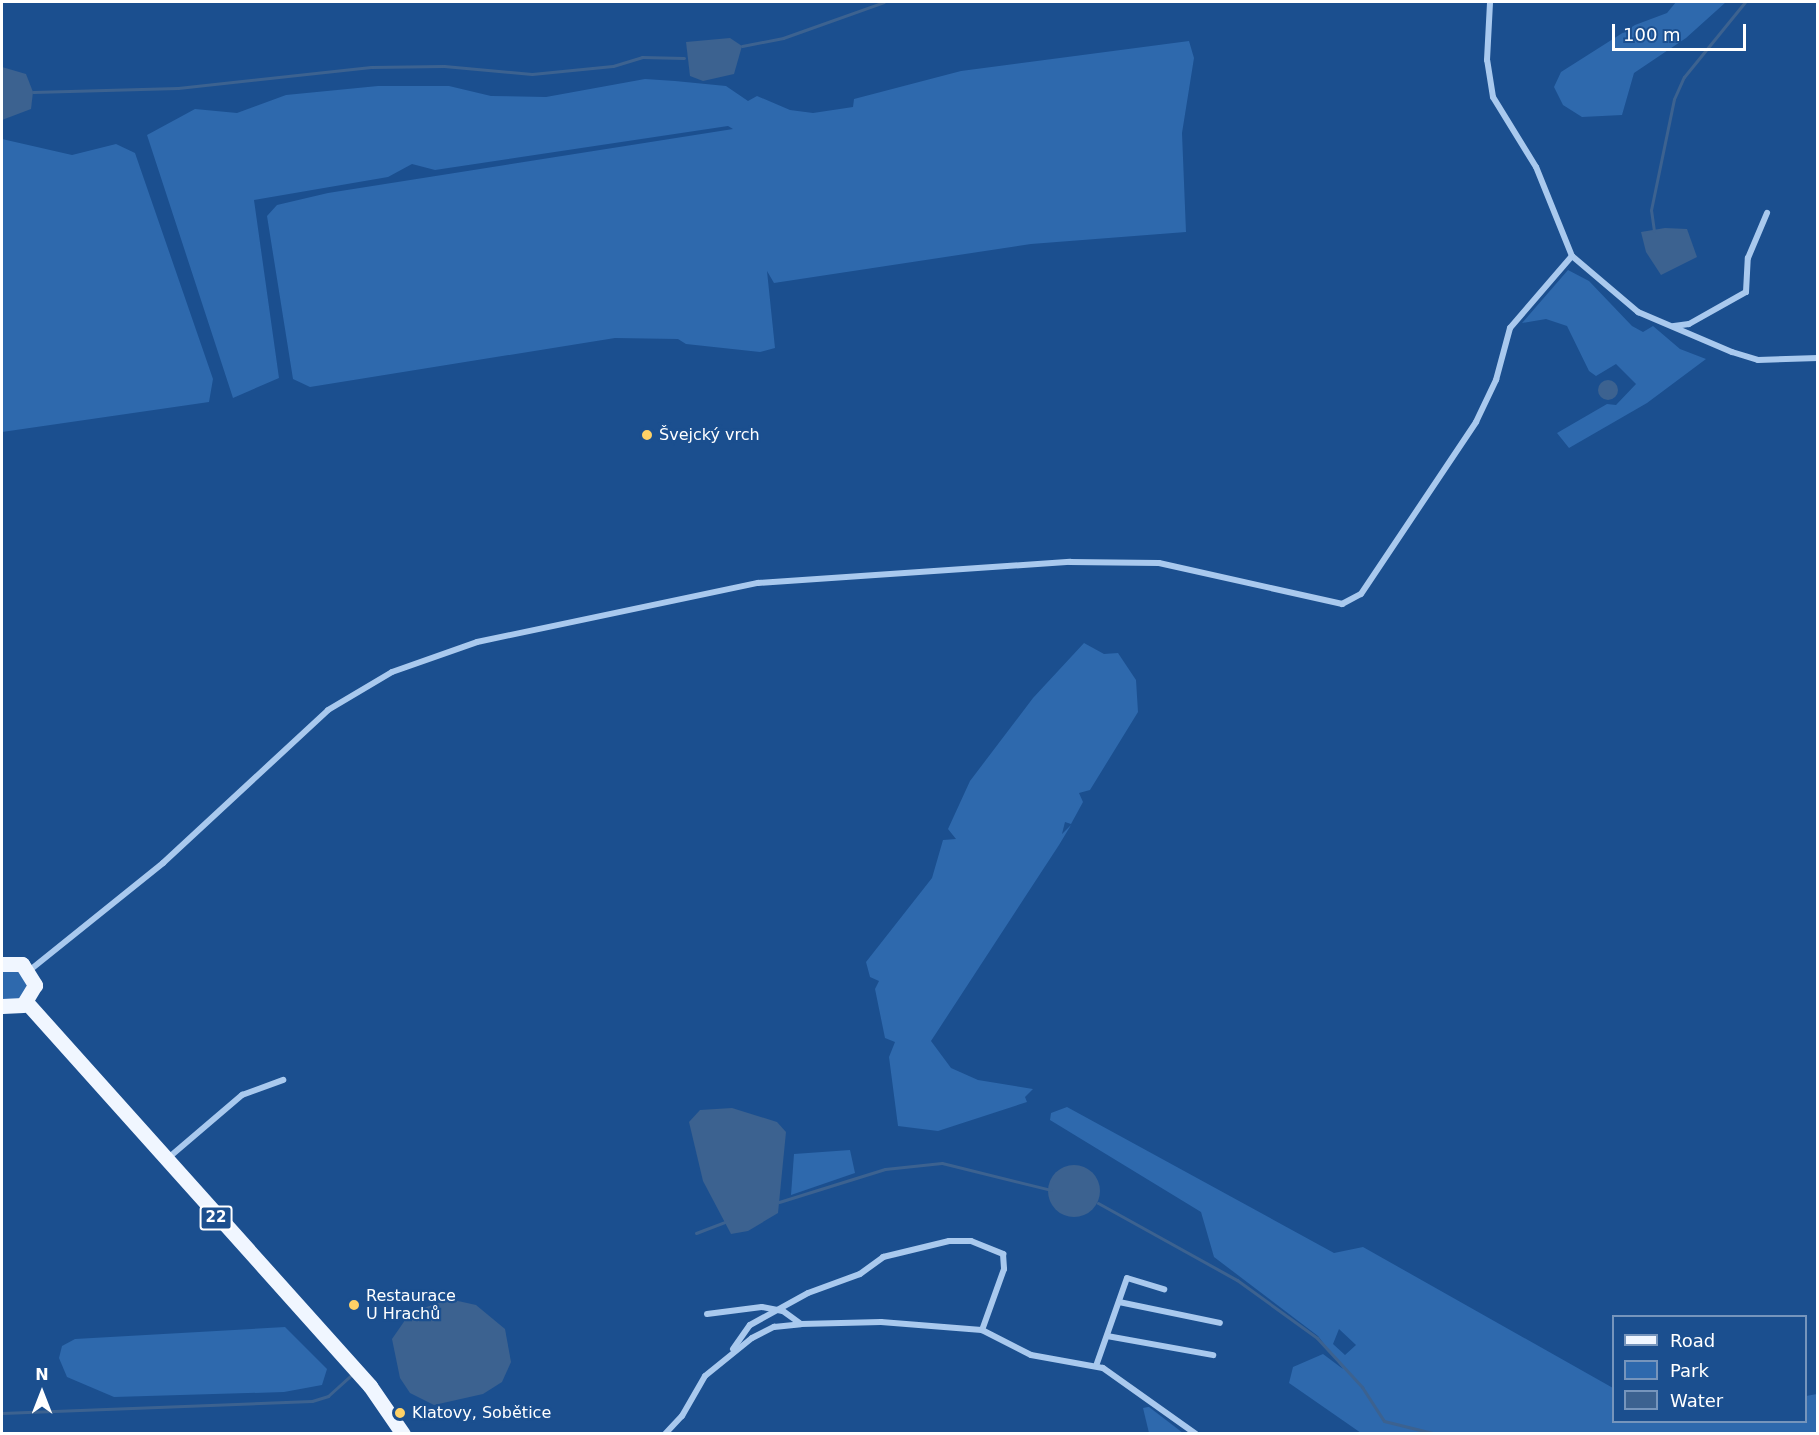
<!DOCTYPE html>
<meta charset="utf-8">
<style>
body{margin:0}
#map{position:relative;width:1819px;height:1435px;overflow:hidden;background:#1b4f8f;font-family:"DejaVu Sans",sans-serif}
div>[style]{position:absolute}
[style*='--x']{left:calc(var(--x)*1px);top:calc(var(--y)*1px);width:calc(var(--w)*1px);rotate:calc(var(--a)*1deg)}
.green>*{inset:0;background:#2e69ad}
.water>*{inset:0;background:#3c6290}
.round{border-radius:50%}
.stream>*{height:3px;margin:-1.5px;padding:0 1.5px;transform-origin:1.5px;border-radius:1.5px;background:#3c6290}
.street>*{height:6px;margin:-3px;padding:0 3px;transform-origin:3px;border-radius:3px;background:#a9c9ee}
.primary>*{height:15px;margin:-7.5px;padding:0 7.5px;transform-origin:7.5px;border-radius:7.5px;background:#f0f6ff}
.dots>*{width:16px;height:16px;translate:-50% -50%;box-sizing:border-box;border:3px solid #1b4f8f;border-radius:50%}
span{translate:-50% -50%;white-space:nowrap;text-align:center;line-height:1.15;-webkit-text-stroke:4.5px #1b4f8f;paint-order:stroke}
.shield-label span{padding:2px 4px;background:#1b4f8f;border:2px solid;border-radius:4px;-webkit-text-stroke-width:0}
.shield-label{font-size:15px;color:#fff;font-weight:700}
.poi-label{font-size:16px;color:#fff}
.left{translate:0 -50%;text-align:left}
.frame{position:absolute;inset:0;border:3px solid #fff;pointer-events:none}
.legend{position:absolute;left:1612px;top:1315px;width:195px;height:108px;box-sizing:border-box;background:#1b4f8f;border:2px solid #7695bc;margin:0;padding:8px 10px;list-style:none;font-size:18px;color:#fff}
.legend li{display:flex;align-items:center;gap:12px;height:30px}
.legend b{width:30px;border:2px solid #7695bc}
.north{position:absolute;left:12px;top:1363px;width:60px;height:60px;-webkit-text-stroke:4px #1b4f8f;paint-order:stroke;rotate:0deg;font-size:16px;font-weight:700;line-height:24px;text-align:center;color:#fff}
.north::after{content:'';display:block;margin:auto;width:21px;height:27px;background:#fff;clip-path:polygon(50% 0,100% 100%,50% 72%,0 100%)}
.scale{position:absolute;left:1612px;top:24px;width:134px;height:27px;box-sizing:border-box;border:3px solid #fff;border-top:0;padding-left:8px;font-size:18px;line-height:21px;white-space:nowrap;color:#fff;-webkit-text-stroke:4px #1b4f8f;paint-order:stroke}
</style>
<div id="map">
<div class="green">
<div style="clip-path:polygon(1676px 2px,1726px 2px,1686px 38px,1634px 73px,1622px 115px,1582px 117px,1563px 105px,1554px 87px,1561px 72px,1635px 25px,1667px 13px)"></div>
<div style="clip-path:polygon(1189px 41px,1194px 58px,1182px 133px,1186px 232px,1031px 244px,774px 283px,767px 271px,775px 348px,760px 352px,686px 344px,678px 339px,615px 338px,310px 387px,293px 379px,267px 216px,277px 205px,328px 193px,733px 129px,728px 126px,435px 170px,412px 164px,388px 177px,254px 200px,279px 378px,233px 398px,147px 135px,195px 109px,237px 113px,286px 95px,378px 86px,449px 86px,491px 96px,546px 97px,645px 79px,675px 81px,726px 86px,748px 101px,757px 96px,790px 110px,813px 113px,853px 107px,854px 99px,961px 71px)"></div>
<div style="clip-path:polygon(2px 139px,72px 155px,116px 144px,135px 153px,213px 379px,209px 402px,2px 432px)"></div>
<div style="clip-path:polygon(1568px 270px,1589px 281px,1632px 326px,1643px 332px,1653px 326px,1680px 349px,1706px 359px,1647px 403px,1569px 448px,1557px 433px,1607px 404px,1616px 405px,1636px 384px,1616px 364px,1596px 376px,1589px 371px,1567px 326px,1546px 319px,1522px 323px)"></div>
<div style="clip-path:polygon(1084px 643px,1104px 654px,1118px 653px,1136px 680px,1138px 712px,1090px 790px,1079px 793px,1083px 802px,1071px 824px,1065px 822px,1062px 834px,1071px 825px,1059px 845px,931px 1041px,951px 1068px,978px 1080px,1033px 1089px,1025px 1097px,1027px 1102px,938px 1131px,898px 1126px,889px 1057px,895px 1042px,885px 1038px,875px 989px,879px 981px,870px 977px,866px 962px,932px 878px,943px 840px,956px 839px,948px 829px,970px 781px,1033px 698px)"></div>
<div style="clip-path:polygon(12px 967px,28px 977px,24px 999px,2px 1000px,2px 970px)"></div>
<div style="clip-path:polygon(evenodd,1067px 1107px,1334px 1253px,1363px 1247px,1613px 1388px,1614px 1422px,1806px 1422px,1806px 1396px,1817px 1394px,1817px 1433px,1361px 1433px,1289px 1383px,1293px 1367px,1323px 1354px,1343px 1369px,1318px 1336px,1214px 1257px,1201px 1212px,1050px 1120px,1051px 1113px,1067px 1107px,1339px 1329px,1356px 1345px,1345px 1355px,1333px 1344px,1339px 1329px)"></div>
<div style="clip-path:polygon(850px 1150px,855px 1173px,791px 1195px,794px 1154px)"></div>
<div style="clip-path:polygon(285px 1327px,327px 1369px,322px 1385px,284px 1392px,114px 1397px,67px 1377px,59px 1358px,62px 1346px,75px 1339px)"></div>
<div style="clip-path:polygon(1148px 1407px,1149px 1407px,1183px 1433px,1149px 1433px,1143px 1408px)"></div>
</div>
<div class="water">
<div style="clip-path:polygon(730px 38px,742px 46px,734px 74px,703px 81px,690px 76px,686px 42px)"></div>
<div style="clip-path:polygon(2px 67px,26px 74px,33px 92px,31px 109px,2px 120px)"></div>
<div style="clip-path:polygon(1665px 228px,1687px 229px,1697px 257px,1661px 275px,1646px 252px,1641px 232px)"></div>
<div class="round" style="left:1598px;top:380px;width:20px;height:20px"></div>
<div style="clip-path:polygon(732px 1108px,777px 1122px,786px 1132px,778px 1213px,748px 1231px,731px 1234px,703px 1181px,689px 1122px,700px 1110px)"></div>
<div class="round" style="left:1048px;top:1165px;width:52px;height:52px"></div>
<div style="clip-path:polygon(449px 1299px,476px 1305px,505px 1329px,511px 1362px,502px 1382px,483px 1394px,434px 1405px,410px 1393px,400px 1378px,392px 1339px,410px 1313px)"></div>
</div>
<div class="stream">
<div style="--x:742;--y:46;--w:42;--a:-11"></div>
<div style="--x:783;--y:38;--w:107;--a:-19.6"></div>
<div style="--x:33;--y:92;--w:145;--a:-1.6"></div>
<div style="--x:178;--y:88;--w:194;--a:-6.2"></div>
<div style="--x:371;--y:67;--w:73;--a:-0.8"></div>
<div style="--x:444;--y:66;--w:88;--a:5.2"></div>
<div style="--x:532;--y:74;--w:81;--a:-5.6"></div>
<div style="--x:613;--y:66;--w:30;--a:-17"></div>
<div style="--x:642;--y:57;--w:42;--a:1.4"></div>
<div style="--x:1654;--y:231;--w:21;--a:-98"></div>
<div style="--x:1651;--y:210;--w:113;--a:-78.3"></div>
<div style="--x:1674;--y:99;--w:24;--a:-66"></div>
<div style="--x:1684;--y:77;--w:97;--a:-50.9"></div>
<div style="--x:779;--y:1202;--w:111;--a:-17.3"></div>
<div style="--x:885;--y:1169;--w:57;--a:-6"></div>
<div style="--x:942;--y:1163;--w:112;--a:13.9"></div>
<div style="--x:1098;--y:1203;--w:159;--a:29"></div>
<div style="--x:1237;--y:1280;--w:99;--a:35.9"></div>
<div style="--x:1317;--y:1338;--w:67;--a:47.4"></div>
<div style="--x:1362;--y:1387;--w:40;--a:57.1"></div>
<div style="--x:1384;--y:1421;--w:54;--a:14"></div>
<div style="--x:696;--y:1233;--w:34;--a:-21"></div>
<div style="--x:2;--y:1413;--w:310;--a:-2.2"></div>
<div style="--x:312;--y:1401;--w:17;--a:-17"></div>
<div style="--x:328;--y:1396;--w:30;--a:-42"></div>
</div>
<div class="street">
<div style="--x:1572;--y:256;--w:87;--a:40.3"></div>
<div style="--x:1638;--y:312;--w:102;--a:23.1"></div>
<div style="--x:1732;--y:352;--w:27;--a:17"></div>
<div style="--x:1758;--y:360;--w:60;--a:-1.9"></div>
<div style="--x:1674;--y:326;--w:15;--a:-8"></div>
<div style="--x:1689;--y:324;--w:65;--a:-29.3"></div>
<div style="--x:1746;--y:292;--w:34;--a:-87"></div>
<div style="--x:1748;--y:258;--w:49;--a:-67.1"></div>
<div style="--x:30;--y:970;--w:171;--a:-38.8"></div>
<div style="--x:163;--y:863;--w:225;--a:-42.8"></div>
<div style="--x:328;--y:710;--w:74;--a:-30.7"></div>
<div style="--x:392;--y:672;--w:90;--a:-19.4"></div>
<div style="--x:477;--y:642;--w:287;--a:-11.9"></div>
<div style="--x:758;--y:583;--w:313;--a:-3.9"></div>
<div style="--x:1070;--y:562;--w:89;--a:0.6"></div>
<div style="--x:1159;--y:563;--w:188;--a:12.6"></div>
<div style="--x:1342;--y:604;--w:21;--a:-28"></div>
<div style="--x:1361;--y:594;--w:207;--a:-56.2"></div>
<div style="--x:1476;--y:422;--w:47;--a:-64.5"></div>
<div style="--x:1496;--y:380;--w:54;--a:-74.9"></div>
<div style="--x:1510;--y:328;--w:95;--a:-49.3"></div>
<div style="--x:1572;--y:256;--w:96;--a:-112"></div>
<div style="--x:1536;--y:167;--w:82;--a:-121.6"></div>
<div style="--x:1493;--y:97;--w:37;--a:-99"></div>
<div style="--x:1487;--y:60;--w:58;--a:-87"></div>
<div style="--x:167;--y:1159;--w:99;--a:-40.5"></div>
<div style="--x:242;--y:1095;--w:44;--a:-20.1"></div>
<div style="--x:1119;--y:1302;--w:103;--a:11.7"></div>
<div style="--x:707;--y:1314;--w:55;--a:-7.3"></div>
<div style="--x:762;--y:1307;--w:21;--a:11"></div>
<div style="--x:783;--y:1311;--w:22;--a:36"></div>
<div style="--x:1107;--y:1336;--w:108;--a:10.2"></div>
<div style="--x:733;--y:1349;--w:29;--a:-55"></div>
<div style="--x:750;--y:1325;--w:66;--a:-28.9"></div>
<div style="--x:808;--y:1293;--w:55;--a:-20.1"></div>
<div style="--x:860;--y:1274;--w:29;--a:-36"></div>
<div style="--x:883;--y:1257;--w:68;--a:-13.6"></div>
<div style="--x:949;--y:1241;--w:22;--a:0"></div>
<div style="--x:971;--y:1241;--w:35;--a:22"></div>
<div style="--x:1003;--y:1254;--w:15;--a:86"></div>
<div style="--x:1004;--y:1269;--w:65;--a:109.8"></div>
<div style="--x:1096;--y:1366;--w:93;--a:-70.6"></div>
<div style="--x:1127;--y:1278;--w:39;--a:17"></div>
<div style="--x:665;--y:1434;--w:25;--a:-47"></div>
<div style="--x:682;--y:1416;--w:46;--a:-60.1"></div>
<div style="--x:705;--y:1376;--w:60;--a:-39"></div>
<div style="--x:752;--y:1338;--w:25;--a:-27"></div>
<div style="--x:774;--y:1327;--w:27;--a:-6"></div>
<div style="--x:801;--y:1324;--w:80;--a:-1.4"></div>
<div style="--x:881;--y:1322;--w:101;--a:4.5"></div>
<div style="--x:982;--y:1330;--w:55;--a:27"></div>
<div style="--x:1031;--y:1355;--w:73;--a:10.2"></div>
<div style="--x:1103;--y:1368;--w:114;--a:35.4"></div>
</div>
<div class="primary">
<div style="--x:2;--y:964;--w:20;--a:0"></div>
<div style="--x:22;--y:964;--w:25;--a:58"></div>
<div style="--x:35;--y:985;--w:23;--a:121"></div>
<div style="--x:23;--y:1005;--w:21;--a:177"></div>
<div style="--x:27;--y:1003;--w:514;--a:48.15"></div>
<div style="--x:370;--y:1386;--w:58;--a:55.5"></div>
</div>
<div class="dots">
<div style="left:647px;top:435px;background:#ffd166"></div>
<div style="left:354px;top:1305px;background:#ffd166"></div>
<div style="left:400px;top:1413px;background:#ffd166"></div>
</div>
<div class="shield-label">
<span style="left:216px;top:1218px">22</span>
</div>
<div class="poi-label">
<span class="left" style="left:659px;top:435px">Švejcký vrch</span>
<span class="left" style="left:366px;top:1305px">Restaurace<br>U Hrachů</span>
<span class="left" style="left:412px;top:1413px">Klatovy, Sobětice</span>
</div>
<div class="frame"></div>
<ul class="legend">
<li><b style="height:8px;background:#f0f6ff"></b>Road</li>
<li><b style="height:16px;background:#2e69ad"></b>Park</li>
<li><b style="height:16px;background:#3c6290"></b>Water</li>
</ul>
<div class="north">N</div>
<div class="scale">100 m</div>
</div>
